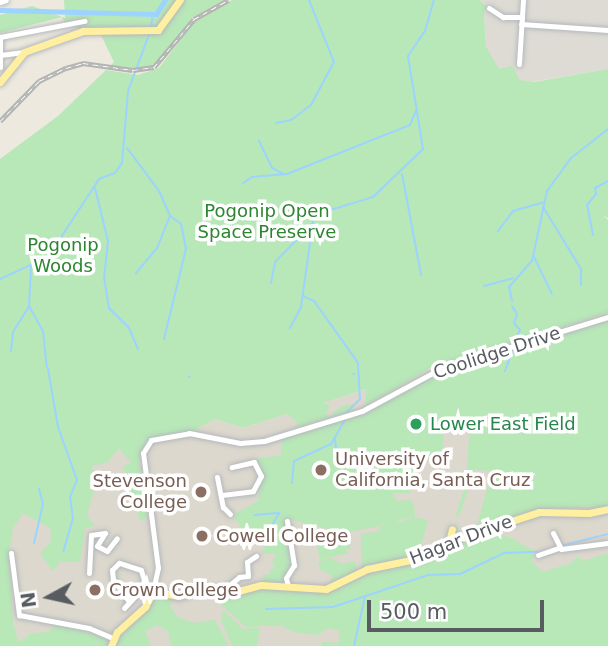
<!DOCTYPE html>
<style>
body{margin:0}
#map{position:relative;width:608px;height:646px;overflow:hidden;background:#ede9de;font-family:"DejaVu Sans",sans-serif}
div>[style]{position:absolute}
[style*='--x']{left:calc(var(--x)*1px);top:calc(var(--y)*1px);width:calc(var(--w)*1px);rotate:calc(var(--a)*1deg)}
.industrial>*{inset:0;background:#dddbd3}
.education>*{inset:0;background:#dcd8cd}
.green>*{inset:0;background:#b8e7b8}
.stream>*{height:2px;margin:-1px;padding:0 1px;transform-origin:1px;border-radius:1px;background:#9cd4ff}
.river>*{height:4.5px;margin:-2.25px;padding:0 2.25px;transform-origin:2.25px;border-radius:2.25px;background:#9cd4ff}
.roads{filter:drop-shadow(0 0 2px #b5b8bd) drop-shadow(0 0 2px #b5b8bd)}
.minor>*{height:5px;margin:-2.5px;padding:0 2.5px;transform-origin:2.5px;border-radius:2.5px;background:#fff}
.major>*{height:7px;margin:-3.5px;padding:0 3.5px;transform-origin:3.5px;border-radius:3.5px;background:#ffefa1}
.rail>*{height:4.5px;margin-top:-2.25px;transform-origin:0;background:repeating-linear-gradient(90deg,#fff 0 5px,#b3b4b4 0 10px);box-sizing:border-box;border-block:2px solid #b3b4b4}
.dots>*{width:19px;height:19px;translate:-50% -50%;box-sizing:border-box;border:4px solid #fff;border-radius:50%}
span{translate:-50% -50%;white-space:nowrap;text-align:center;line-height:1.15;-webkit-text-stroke:7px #fff;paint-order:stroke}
.park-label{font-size:18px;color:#2c852f}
.street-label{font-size:18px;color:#585c61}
.leisure-label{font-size:18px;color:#27864d}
.left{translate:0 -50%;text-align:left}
.education-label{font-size:18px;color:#785e54}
.right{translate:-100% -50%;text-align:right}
.north{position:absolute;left:14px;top:562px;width:70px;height:70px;-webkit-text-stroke:5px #fff;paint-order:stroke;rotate:262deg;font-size:19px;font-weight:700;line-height:28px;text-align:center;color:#585c61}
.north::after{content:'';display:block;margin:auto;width:24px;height:32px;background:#585c61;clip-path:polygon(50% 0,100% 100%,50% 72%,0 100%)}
.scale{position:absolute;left:367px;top:600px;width:177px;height:32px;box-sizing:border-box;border:4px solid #585c61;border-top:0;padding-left:9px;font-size:21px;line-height:24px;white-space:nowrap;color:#585c61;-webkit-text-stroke:5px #fff;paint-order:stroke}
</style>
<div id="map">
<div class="industrial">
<div style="clip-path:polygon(479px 0,608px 0,608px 69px,489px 89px,484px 14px,487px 6px)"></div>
</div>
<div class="education">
<div style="clip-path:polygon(608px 313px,608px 646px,0 646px,0 501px,131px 421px,194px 431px,215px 419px,243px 428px)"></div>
</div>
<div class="green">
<div style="clip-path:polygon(64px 0,224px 0,193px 17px,163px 60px,142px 71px,110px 66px,114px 62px,101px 35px,65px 24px,62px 17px,0 33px,0 15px,32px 6px,65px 18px)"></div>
<div style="clip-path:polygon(232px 0,479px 0,487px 6px,484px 14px,486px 47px,499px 69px,512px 66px,520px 80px,534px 82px,608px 69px,608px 218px,602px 215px,608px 220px,608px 313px,430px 368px,365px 407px,366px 389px,323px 403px,330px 406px,326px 413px,329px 416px,342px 406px,354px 404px,352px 411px,294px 428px,298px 422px,287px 414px,243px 428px,215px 419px,194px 431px,150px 438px,139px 461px,148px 517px,140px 521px,123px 466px,131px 463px,119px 448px,108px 462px,92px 466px,95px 486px,87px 516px,95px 526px,85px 528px,80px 562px,60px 562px,53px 571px,40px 554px,51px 541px,50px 528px,23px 513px,13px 528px,9px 553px,13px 624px,19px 642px,32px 633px,49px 632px,55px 624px,108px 638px,108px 646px,0 646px,0 159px,58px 116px,106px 70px,138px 75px,159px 68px,194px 22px)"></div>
<div style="clip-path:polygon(608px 320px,608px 507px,544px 509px,458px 533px,454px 519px,459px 531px,477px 525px,492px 472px,475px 469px,460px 514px,455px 517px,466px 484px,470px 422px,445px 420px,442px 454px,404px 461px,414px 468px,409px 493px,392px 493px,397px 501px,411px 500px,414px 507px,415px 516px,397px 521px,398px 523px,414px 517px,428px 520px,421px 547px,440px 543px,427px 553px,361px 569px,361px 559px,366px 556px,361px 557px,361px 534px,381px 531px,378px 528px,385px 525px,344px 533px,289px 519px,292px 564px,285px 576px,287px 584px,263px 581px,263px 573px,267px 576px,275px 565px,272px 562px,276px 554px,261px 554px,271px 535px,249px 540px,233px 515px,258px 501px,262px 472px,256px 459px,281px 455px,281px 437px,371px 409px,442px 371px)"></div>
<div style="clip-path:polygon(491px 534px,507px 536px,534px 551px,532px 562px,543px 572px,572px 563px,577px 556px,584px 561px,608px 553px,608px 646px,321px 646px,322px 642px,338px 643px,340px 631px,328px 628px,318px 635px,293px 632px,281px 625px,246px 627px,220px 604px,221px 596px,259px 588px,335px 590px,382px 567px,418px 564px,449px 546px)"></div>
<div style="clip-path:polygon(348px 537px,350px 549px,345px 550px,349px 553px,320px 560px,316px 541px)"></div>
<div style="clip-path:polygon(330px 558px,342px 564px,355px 561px,357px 572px,330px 585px,333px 576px,320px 569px,318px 562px)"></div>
<div style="clip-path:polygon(157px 594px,174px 598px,170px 607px,178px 617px,193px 623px,215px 620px,229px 646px,171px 646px,168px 631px,157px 625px,145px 631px,151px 646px,113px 646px)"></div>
<div style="clip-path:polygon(223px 610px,243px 629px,260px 628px,257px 646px,232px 646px,221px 620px)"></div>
</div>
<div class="stream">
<div style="--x:151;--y:27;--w:13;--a:-81"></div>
<div style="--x:276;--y:123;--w:15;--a:-11"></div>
<div style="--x:291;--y:120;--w:25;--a:-37"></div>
<div style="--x:311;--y:105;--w:49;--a:-61.9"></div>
<div style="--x:334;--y:62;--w:67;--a:-112"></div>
<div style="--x:259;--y:141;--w:30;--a:64"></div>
<div style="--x:272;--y:168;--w:13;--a:27"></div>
<div style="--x:127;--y:148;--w:54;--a:53.3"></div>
<div style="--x:159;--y:191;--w:27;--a:66"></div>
<div style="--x:170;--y:216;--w:35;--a:112"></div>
<div style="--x:157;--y:248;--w:33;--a:130"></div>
<div style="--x:402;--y:174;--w:103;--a:79.3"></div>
<div style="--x:243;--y:183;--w:11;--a:-34"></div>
<div style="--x:252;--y:177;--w:35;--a:-5"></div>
<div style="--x:287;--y:174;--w:132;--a:-21.7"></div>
<div style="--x:410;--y:125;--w:15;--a:-67"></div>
<div style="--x:95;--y:188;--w:55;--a:76.2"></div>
<div style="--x:108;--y:241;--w:36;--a:96"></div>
<div style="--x:104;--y:277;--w:31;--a:81"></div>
<div style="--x:109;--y:308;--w:28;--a:45"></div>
<div style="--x:129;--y:328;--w:23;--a:67"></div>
<div style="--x:543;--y:207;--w:73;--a:58.5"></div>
<div style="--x:581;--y:269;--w:16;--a:90"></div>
<div style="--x:498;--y:231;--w:25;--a:-53"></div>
<div style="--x:513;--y:211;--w:32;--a:-16"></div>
<div style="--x:593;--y:235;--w:31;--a:-101"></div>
<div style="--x:587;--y:205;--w:14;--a:-51"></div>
<div style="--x:596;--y:194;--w:6;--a:-99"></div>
<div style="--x:595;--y:188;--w:15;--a:-28"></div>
<div style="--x:534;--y:257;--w:41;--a:64.1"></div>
<div style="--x:0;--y:279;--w:53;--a:-24.6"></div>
<div style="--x:48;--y:257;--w:93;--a:-56.8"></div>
<div style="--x:99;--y:179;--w:17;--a:-21"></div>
<div style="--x:115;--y:173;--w:12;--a:-55"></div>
<div style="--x:122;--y:163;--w:72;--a:-85.2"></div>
<div style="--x:128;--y:91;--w:63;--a:-69.6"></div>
<div style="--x:271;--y:283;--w:21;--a:-79"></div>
<div style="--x:275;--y:262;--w:54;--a:-45.7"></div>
<div style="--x:484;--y:286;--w:30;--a:-15"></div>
<div style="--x:303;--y:296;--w:12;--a:24"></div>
<div style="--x:314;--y:301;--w:76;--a:54.6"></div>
<div style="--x:358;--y:363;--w:36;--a:87"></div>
<div style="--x:360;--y:399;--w:18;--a:135"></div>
<div style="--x:512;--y:301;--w:14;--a:-102"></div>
<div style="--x:509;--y:287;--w:35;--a:-49"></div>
<div style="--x:532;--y:261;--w:72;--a:-77.9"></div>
<div style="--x:547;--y:191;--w:39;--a:-54"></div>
<div style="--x:570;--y:159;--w:48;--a:-38.3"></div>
<div style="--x:29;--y:306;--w:29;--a:61"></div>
<div style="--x:43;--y:331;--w:36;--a:84"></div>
<div style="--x:512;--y:306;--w:9;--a:58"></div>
<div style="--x:517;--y:314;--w:9;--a:108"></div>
<div style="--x:514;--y:323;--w:9;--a:49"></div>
<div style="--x:520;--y:330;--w:15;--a:113"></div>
<div style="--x:290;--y:328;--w:24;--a:-62"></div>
<div style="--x:301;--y:307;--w:93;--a:-82"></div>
<div style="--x:314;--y:215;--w:62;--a:-17"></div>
<div style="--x:373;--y:197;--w:69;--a:-43.8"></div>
<div style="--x:423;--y:149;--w:94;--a:-99.2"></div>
<div style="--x:408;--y:56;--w:30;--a:-56"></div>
<div style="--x:425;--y:31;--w:32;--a:-74"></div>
<div style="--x:164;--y:339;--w:93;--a:-76.3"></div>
<div style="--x:186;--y:249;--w:25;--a:-101"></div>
<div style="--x:181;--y:224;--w:14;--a:-144"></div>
<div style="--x:11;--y:351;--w:19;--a:-84"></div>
<div style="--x:13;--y:332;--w:31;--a:-58"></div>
<div style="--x:29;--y:306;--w:39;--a:-87"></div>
<div style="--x:48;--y:369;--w:59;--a:80.2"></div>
<div style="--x:58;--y:427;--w:56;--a:70.3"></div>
<div style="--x:77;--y:480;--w:18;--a:112"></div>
<div style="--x:70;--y:497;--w:21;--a:82"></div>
<div style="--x:73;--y:518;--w:35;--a:106"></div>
<div style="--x:505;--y:371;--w:23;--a:-70"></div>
<div style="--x:353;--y:374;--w:1;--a:0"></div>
<div style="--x:189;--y:377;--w:1;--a:-45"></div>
<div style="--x:335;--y:439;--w:10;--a:84"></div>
<div style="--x:292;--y:483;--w:22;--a:-85"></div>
<div style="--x:294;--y:461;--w:41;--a:-24.7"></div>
<div style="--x:331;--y:444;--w:30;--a:-60"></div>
<div style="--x:254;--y:515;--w:24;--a:-5"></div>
<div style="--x:266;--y:535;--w:26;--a:-59"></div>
<div style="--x:34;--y:543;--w:40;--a:-77"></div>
<div style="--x:43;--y:504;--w:16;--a:-105"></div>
<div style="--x:560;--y:546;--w:49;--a:-14"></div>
<div style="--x:266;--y:609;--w:67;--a:-1.7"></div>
<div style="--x:333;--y:607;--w:100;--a:-18.6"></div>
<div style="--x:428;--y:575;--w:32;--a:-2"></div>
<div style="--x:460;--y:574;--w:49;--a:-25.5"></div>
<div style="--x:504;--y:553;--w:34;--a:-2"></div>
<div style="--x:354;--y:646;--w:51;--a:-77.6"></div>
</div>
<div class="river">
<div style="--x:0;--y:10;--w:156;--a:1.5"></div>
<div style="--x:156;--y:14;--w:17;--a:-57"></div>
</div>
<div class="roads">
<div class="minor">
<div style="--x:0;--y:2;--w:6;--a:-18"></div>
<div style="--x:489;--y:8;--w:17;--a:33"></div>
<div style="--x:503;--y:17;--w:19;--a:0"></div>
<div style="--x:521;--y:24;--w:87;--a:3.9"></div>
<div style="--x:0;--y:37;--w:86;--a:-10.8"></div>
<div style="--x:0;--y:37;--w:30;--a:90"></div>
<div style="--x:0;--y:55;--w:24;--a:-7"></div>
<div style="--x:519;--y:64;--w:64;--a:-86.4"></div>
<div style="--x:217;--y:477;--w:31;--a:79"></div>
<div style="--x:223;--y:507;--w:10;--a:45"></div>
<div style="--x:222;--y:495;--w:31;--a:-7"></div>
<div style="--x:253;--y:491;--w:17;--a:-62"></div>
<div style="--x:261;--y:476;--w:16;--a:-117"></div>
<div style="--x:254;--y:462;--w:23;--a:167"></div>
<div style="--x:287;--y:521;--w:45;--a:81"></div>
<div style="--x:294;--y:565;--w:15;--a:122"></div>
<div style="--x:286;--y:578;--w:9;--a:77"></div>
<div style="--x:553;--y:533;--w:18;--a:63"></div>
<div style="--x:561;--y:549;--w:47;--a:-7.3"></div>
<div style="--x:11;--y:553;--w:63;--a:82.6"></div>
<div style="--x:19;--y:615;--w:71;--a:10.5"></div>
<div style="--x:89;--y:628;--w:26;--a:23"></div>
<div style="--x:538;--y:555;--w:21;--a:-19"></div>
<div style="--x:89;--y:573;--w:38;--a:-87"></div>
<div style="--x:91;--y:535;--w:14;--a:-8"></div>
<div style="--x:105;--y:533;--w:15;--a:122"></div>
<div style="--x:97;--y:546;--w:11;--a:27"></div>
<div style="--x:107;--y:551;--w:16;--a:-52"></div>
<div style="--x:153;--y:591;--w:24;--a:-78"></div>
<div style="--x:158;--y:568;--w:116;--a:-97.4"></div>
<div style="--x:143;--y:453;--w:15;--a:-58"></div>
<div style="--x:151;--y:440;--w:39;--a:-10"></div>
<div style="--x:189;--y:433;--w:52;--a:11.1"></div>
<div style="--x:240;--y:443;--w:24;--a:-5"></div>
<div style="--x:264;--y:441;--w:102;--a:-17"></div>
<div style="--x:362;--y:411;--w:91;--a:-28.3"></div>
<div style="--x:442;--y:368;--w:174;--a:-17.1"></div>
<div style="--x:222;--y:591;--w:22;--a:-39"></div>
<div style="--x:239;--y:577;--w:9;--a:-6"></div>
<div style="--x:248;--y:576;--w:14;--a:-94"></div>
<div style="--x:247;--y:562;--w:11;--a:-34"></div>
<div style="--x:124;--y:608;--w:23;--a:-47"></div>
<div style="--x:140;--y:591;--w:12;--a:-70"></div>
<div style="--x:144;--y:580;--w:10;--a:-107"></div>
<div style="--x:141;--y:570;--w:23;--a:-162"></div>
<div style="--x:119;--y:563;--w:10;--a:135"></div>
<div style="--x:112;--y:570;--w:9;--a:84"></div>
<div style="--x:113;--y:579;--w:28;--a:55"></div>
</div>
<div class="major">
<div style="--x:0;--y:82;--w:38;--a:-51"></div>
<div style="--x:24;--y:52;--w:63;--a:-19.6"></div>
<div style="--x:83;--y:31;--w:75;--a:-0.8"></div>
<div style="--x:158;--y:30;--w:37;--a:-54"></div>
<div style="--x:449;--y:542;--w:13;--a:-77"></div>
<div style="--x:111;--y:646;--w:15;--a:-67"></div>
<div style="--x:117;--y:632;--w:38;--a:-42"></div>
<div style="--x:145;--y:607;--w:18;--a:-63"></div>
<div style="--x:153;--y:591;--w:26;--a:11"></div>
<div style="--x:179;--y:596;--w:24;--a:-17"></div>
<div style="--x:202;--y:589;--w:29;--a:8"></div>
<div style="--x:231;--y:593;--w:31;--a:-15"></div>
<div style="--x:261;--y:585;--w:65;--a:3.5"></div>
<div style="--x:326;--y:589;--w:46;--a:-26"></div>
<div style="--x:367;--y:569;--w:54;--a:-11.7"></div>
<div style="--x:420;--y:558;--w:41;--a:-27.8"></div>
<div style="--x:456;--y:539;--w:87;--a:-18"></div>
<div style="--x:539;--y:512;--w:50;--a:1.1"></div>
<div style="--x:589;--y:513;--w:19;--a:-12"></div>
</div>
</div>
<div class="rail">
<div style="--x:0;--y:121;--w:56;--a:-45.7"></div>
<div style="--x:39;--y:81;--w:30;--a:-26"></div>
<div style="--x:66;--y:68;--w:18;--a:-16"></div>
<div style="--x:83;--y:63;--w:50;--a:8"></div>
<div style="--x:133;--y:70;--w:21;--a:-8"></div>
<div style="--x:154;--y:67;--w:62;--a:-50.2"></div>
<div style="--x:194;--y:19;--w:39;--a:-29"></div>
</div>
<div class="dots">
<div style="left:416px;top:424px;background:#2e9e5b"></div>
<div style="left:321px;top:470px;background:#8d6e63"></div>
<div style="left:201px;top:492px;background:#8d6e63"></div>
<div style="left:202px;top:536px;background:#8d6e63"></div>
<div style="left:95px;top:590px;background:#8d6e63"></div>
</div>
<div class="park-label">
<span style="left:267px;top:222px">Pogonip Open<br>Space Preserve</span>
<span style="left:63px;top:256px">Pogonip<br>Woods</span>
</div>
<div class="street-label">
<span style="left:497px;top:353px;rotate:-18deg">Coolidge Drive</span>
<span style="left:461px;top:540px;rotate:-21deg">Hagar Drive</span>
</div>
<div class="leisure-label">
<span class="left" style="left:430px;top:424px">Lower East Field</span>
</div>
<div class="education-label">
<span class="left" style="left:335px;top:470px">University of<br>California, Santa Cruz</span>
<span class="right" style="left:187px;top:492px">Stevenson<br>College</span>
<span class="left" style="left:216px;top:536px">Cowell College</span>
<span class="left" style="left:109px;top:590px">Crown College</span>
</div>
<div class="north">N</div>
<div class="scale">500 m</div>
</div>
